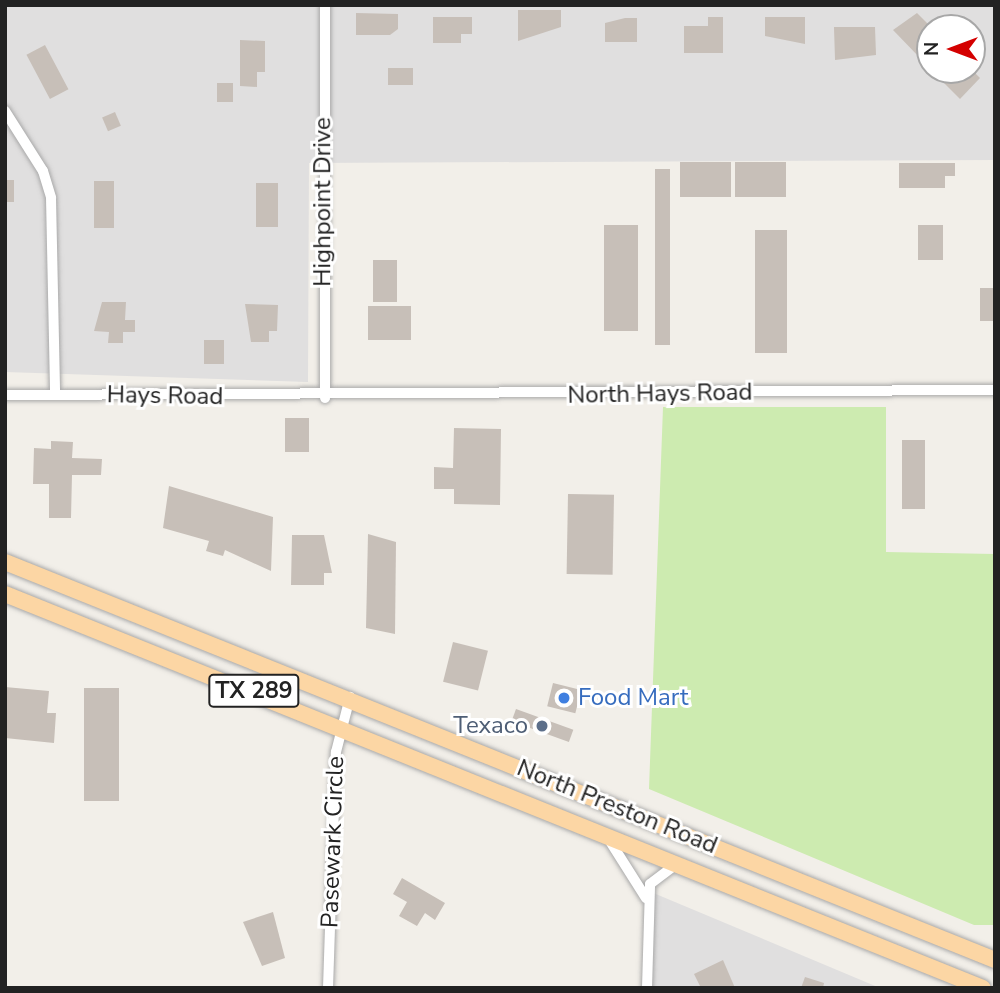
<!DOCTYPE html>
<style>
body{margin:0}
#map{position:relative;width:1000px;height:993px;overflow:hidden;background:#f2efe9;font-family:"Nunito Sans",sans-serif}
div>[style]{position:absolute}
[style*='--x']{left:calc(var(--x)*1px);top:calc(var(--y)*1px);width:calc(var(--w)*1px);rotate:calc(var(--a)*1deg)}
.residential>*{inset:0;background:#e0dfdf}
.grass>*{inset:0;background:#cdebb0}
.building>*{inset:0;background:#c7bfb8;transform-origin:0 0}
.roads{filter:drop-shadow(0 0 2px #a9a9a9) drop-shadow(0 0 2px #a9a9a9)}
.street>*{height:10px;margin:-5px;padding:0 5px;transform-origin:5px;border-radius:5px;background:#fff}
.primary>*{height:16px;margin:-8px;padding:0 8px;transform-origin:8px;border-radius:8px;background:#fcd6a4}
.dots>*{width:19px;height:19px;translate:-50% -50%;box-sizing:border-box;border:4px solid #fff;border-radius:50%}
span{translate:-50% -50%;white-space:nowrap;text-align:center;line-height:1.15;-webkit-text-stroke:6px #fff;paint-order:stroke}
.shield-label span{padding:2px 5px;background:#fff;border:2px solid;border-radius:5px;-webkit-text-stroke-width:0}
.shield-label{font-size:23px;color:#222;font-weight:700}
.street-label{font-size:24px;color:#222}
.shop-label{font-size:24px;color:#366cbe}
.left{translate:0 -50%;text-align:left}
.service-label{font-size:24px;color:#4e5e75}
.right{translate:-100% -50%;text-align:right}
.frame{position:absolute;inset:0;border:7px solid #222;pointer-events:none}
.north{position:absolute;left:916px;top:14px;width:70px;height:70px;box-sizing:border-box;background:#fff;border:2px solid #a7a7a7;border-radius:50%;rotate:270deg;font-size:19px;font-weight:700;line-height:28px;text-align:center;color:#222}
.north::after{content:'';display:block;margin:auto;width:24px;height:32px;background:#d40000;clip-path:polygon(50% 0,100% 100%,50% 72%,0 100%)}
</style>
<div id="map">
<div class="residential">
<div style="clip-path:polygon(evenodd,5px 5px,995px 5px,995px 160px,309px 163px,308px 382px,5px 372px,5px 5px,930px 28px,972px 28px,972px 70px,930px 70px,930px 28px)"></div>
<div style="clip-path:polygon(651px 892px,880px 988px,649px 988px)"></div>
</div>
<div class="grass">
<div style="clip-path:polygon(663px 407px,886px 407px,886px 552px,995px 554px,995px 925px,974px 925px,649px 789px)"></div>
</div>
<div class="building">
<div style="clip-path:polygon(518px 10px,561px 10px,561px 27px,518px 41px)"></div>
<div style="clip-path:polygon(356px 13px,398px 14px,398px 29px,390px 35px,356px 35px)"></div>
<div style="clip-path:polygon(917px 13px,932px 28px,930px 50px,921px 59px,893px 30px)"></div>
<div style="clip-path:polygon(433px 17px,472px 17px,472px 34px,461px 34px,461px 43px,433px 43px)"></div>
<div style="clip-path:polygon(708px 17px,723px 17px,723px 53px,684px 53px,684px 26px,708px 26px)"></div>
<div style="clip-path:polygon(765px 17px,805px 17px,805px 44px,765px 36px)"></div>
<div style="clip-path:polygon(625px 18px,637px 18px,637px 42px,605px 42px,605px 23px)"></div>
<div style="clip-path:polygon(834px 27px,875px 27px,876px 55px,835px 60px)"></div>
<div style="clip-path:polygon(240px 40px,265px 41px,265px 72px,257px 72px,257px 87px,240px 86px)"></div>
<div style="left:45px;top:45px;width:50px;height:21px;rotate:62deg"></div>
<div style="left:388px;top:68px;width:25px;height:17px"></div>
<div style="clip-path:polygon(947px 70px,972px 70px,980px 78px,960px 99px,939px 78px)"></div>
<div style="left:217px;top:83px;width:16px;height:19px"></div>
<div style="left:115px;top:112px;width:15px;height:14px;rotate:67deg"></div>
<div style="left:680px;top:162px;width:51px;height:35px"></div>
<div style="left:735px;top:162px;width:51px;height:35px"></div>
<div style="clip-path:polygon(899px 163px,955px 163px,955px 176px,945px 176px,945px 188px,899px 188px)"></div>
<div style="left:655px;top:169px;width:15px;height:176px"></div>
<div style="left:5px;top:180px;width:9px;height:22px"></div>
<div style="left:94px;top:181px;width:20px;height:47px"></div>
<div style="left:256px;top:183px;width:22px;height:44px"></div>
<div style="left:604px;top:225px;width:34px;height:106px"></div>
<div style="left:918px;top:225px;width:25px;height:35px"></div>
<div style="left:755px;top:230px;width:32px;height:123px"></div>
<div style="left:373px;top:260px;width:24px;height:42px"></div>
<div style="left:980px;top:288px;width:15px;height:33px"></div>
<div style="clip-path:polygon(102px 302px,126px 302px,125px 320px,135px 320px,135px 332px,123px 332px,123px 343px,108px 343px,109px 332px,94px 331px)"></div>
<div style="clip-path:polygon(245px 304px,278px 305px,277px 331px,269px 331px,269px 342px,251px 342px)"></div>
<div style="left:368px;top:306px;width:43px;height:34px"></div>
<div style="left:204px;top:340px;width:20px;height:24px"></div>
<div style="left:285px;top:418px;width:24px;height:34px"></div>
<div style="clip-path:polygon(454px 428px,501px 429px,500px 505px,454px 504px,454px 489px,434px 489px,434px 467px,453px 468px)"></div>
<div style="left:902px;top:440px;width:23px;height:69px"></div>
<div style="clip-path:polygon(51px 441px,73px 442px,72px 458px,102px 459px,101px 475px,72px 475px,71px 518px,49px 518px,49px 484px,33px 484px,34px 448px,51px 449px)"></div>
<div style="clip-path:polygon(169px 486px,273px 517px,271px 571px,225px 550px,223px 556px,206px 551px,209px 541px,163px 528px)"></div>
<div style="left:568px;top:494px;width:46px;height:80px;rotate:1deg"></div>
<div style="clip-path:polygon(368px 534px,396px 542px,395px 634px,366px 628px)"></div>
<div style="clip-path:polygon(292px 535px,324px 535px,332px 573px,324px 573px,324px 585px,291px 585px)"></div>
<div style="left:453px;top:642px;width:36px;height:41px;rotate:14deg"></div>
<div style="left:553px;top:683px;width:29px;height:24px;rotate:14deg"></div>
<div style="clip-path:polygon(5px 687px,49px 691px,47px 713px,56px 713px,54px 743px,5px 738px)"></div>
<div style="left:84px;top:688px;width:35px;height:113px"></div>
<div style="left:516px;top:709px;width:61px;height:13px;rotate:20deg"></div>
<div style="clip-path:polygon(402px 878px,445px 903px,435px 920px,425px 913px,417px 926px,399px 916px,407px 902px,393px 894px)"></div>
<div style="clip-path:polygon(273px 912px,285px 958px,262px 966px,243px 922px)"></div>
<div style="clip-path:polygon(723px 960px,735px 988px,701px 988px,694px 974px)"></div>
<div style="clip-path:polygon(805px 977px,824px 983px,823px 988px,801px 988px)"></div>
</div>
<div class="roads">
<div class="street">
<div style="--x:325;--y:5;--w:393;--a:90"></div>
<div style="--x:5;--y:111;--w:71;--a:57.7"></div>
<div style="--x:43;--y:171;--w:28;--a:73"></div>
<div style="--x:51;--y:198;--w:197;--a:88.8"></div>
<div style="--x:5;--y:395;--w:990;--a:-0.29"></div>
<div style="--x:608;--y:838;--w:71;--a:57.7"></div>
<div style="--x:328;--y:988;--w:236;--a:-88.1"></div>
<div style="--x:336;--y:752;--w:57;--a:-75.7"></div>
<div style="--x:647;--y:988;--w:104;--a:-88.3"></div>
<div style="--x:650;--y:884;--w:34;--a:-37"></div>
</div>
<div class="primary">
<div style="--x:5;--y:562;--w:1067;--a:21.9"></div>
<div style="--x:5;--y:594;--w:1054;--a:21.94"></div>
</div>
</div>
<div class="dots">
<div style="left:564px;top:698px;background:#3f7fe0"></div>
<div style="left:542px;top:726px;background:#5c6f8a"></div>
</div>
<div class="shield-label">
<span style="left:254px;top:691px">TX 289</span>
</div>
<div class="street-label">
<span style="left:323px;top:202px;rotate:-90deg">Highpoint Drive</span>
<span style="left:660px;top:394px;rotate:-1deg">North Hays Road</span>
<span style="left:165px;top:396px;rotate:1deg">Hays Road</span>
<span style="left:617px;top:807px;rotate:22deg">North Preston Road</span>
<span style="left:333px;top:842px;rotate:-88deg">Pasewark Circle</span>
</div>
<div class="shop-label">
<span class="left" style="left:578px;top:698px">Food Mart</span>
</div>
<div class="service-label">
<span class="right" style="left:528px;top:726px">Texaco</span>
</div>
<div class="frame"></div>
<div class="north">N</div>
</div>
